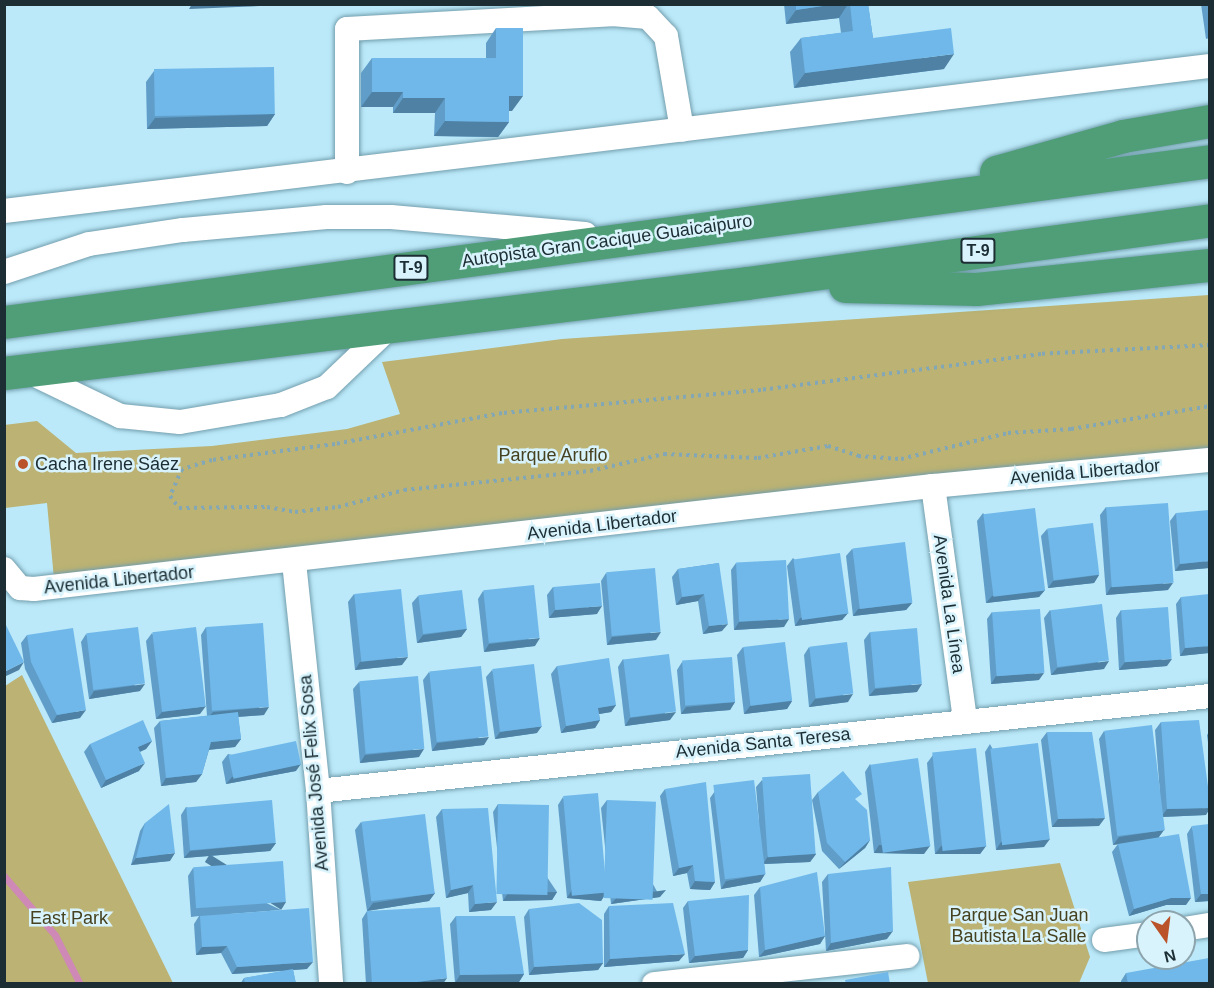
<!DOCTYPE html>
<meta charset="utf-8">
<style>
body{margin:0}
#map{position:relative;width:1214px;height:988px;overflow:hidden;background:#bbe9f9;font-family:Helvetica,sans-serif}
div>[style]{position:absolute}
[style*='--x']{left:calc(var(--x)*1px);top:calc(var(--y)*1px);width:calc(var(--w)*1px);rotate:calc(var(--a)*1deg)}
.green>*{inset:0;background:#bbb273}
.stream>*{height:7px;margin:-3.5px;padding:0 3.5px;transform-origin:3.5px;border-radius:3.5px;background:#ce89b6}
.path>*{height:4px;margin-top:-2px;transform-origin:0;background:repeating-linear-gradient(90deg,#83a7b4 0 3px,transparent 0 7.5px)}
.roads{filter:drop-shadow(0 0 2px #739ead) drop-shadow(0 0 2px #739ead)}
.minor>*{height:24px;margin:-12px;padding:0 12px;transform-origin:12px;border-radius:12px;background:#fff}
.highway>*{height:33px;margin:-16.5px;padding:0 16.5px;transform-origin:16.5px;border-radius:16.5px;background:#4f9e78}
.wall>*{inset:0;background:#609ec9}
.shaded-wall>*{inset:0;background:#4e81a4;transform-origin:0 0}
.building>*{inset:0;background:#70b8ea;transform-origin:0 0}
.dots>*{width:16px;height:16px;translate:-50% -50%;box-sizing:border-box;border:3px solid #d8f3fc;border-radius:50%}
span{translate:-50% -50%;white-space:nowrap;text-align:center;line-height:1.15;-webkit-text-stroke:5px #d8f3fc;paint-order:stroke}
.shield-label span{padding:2px 4px;background:#d8f3fc;border:2px solid;border-radius:4px;-webkit-text-stroke-width:0}
.shield-label{font-size:16px;color:#1c2e34;font-weight:700}
.street-label{font-size:18px;color:#1c2e34}
.park-label{font-size:18px;color:#46411e}
.poi-label{font-size:18px;color:#1c2e34}
.left{translate:0 -50%;text-align:left}
.frame{position:absolute;inset:0;border:6px solid #1c2e34;pointer-events:none}
.north{position:absolute;left:1136px;top:910px;width:60px;height:60px;box-sizing:border-box;background:#d8f3fc;border:2px solid #8da4ac;border-radius:50%;rotate:166deg;font-size:16px;font-weight:700;line-height:24px;text-align:center;color:#1c2e34}
.north::after{content:'';display:block;margin:auto;width:21px;height:27px;background:#ba532a;clip-path:polygon(50% 0,100% 100%,50% 72%,0 100%)}
</style>
<div id="map">
<div class="green">
<div style="clip-path:polygon(1209px 295px,1209px 459px,54px 579px,47px 503px,5px 508px,4px 425px,37px 421px,76px 453px,212px 446px,347px 429px,400px 414px,382px 362px,562px 339px)"></div>
<div style="clip-path:polygon(22px 675px,173px 983px,5px 983px,5px 686px)"></div>
<div style="clip-path:polygon(1060px 863px,1090px 957px,1079px 983px,928px 983px,908px 882px)"></div>
</div>
<div class="stream">
<div style="--x:4;--y:876;--w:78;--a:49.2"></div>
<div style="--x:55;--y:935;--w:55;--a:63"></div>
</div>
<div class="path">
<div style="--x:1210;--y:345;--w:169;--a:177"></div>
<div style="--x:1041;--y:354;--w:282;--a:172.7"></div>
<div style="--x:761;--y:390;--w:260;--a:174.9"></div>
<div style="--x:502;--y:413;--w:170;--a:169.5"></div>
<div style="--x:335;--y:444;--w:124;--a:172.6"></div>
<div style="--x:212;--y:460;--w:31;--a:163"></div>
<div style="--x:182;--y:469;--w:30;--a:114"></div>
<div style="--x:170;--y:496;--w:15;--a:53"></div>
<div style="--x:179;--y:508;--w:88;--a:-0.7"></div>
<div style="--x:267;--y:507;--w:28;--a:10"></div>
<div style="--x:295;--y:512;--w:43;--a:-6.6"></div>
<div style="--x:338;--y:507;--w:68;--a:-14.4"></div>
<div style="--x:404;--y:490;--w:187;--a:-5.8"></div>
<div style="--x:590;--y:471;--w:76;--a:-12.9"></div>
<div style="--x:664;--y:454;--w:94;--a:2.4"></div>
<div style="--x:758;--y:458;--w:71;--a:-9.7"></div>
<div style="--x:828;--y:446;--w:32;--a:18"></div>
<div style="--x:858;--y:456;--w:43;--a:4"></div>
<div style="--x:901;--y:459;--w:110;--a:-13.7"></div>
<div style="--x:1008;--y:433;--w:63;--a:-3.6"></div>
<div style="--x:1071;--y:429;--w:141;--a:-9.4"></div>
</div>
<div class="roads">
<div class="minor">
<div style="--x:347;--y:172;--w:143;--a:-90"></div>
<div style="--x:347;--y:29;--w:265;--a:-3.2"></div>
<div style="--x:612;--y:14;--w:36;--a:5"></div>
<div style="--x:648;--y:17;--w:26;--a:47"></div>
<div style="--x:666;--y:36;--w:95;--a:80.3"></div>
<div style="--x:4;--y:211;--w:1215;--a:-6.86"></div>
<div style="--x:4;--y:272;--w:89;--a:-18.2"></div>
<div style="--x:89;--y:244;--w:95;--a:-8.5"></div>
<div style="--x:183;--y:230;--w:144;--a:-5.2"></div>
<div style="--x:326;--y:217;--w:65;--a:0"></div>
<div style="--x:391;--y:217;--w:195;--a:5"></div>
<div style="--x:25;--y:370;--w:106;--a:25.8"></div>
<div style="--x:120;--y:416;--w:60;--a:5.7"></div>
<div style="--x:180;--y:422;--w:102;--a:-9.6"></div>
<div style="--x:281;--y:405;--w:49;--a:-21.4"></div>
<div style="--x:327;--y:387;--w:91;--a:-43.7"></div>
<div style="--x:933;--y:486;--w:237;--a:82.2"></div>
<div style="--x:294;--y:562;--w:230;--a:84"></div>
<div style="--x:318;--y:791;--w:193;--a:86.1"></div>
<div style="--x:4;--y:569;--w:25;--a:50"></div>
<div style="--x:20;--y:588;--w:14;--a:4"></div>
<div style="--x:34;--y:589;--w:905;--a:-6.54"></div>
<div style="--x:933;--y:486;--w:278;--a:-5.4"></div>
<div style="--x:318;--y:791;--w:897;--a:-6.08"></div>
<div style="--x:1184;--y:929;--w:26;--a:-9"></div>
<div style="--x:1104;--y:940;--w:44;--a:-7.8"></div>
<div style="--x:654;--y:984;--w:255;--a:-6.3"></div>
</div>
<div class="highway">
<div style="--x:996;--y:172;--w:132;--a:-15.8"></div>
<div style="--x:1123;--y:136;--w:88;--a:-9.8"></div>
<div style="--x:845;--y:286;--w:131;--a:1.3"></div>
<div style="--x:976;--y:289;--w:235;--a:-5.9"></div>
<div style="--x:4;--y:322;--w:1217;--a:-7.6"></div>
<div style="--x:4;--y:373;--w:748;--a:-6.91"></div>
<div style="--x:747;--y:283;--w:467;--a:-7.7"></div>
</div>
</div>
<div class="wall">
<div style="clip-path:polygon(784px 4px,868px 4px,873px 38px,944px 69px,794px 88px,790px 52px,801px 38px,841px 33px,839px 18px,786px 24px)"></div>
<div style="clip-path:polygon(1201px 4px,1209px 4px,1209px 38px,1206px 39px)"></div>
<div style="clip-path:polygon(496px 28px,512px 111px,509px 111px,509px 122px,498px 137px,434px 136px,435px 113px,393px 113px,393px 107px,361px 107px,361px 73px,372px 58px,486px 58px,486px 43px)"></div>
<div style="clip-path:polygon(154px 71px,275px 114px,267px 126px,147px 129px,146px 82px)"></div>
<div style="clip-path:polygon(1106px 507px,1168px 590px,1106px 595px,1100px 515px)"></div>
<div style="clip-path:polygon(983px 513px,1045px 590px,1039px 597px,986px 603px,977px 521px)"></div>
<div style="clip-path:polygon(1176px 513px,1209px 568px,1175px 571px,1170px 521px)"></div>
<div style="clip-path:polygon(1047px 529px,1099px 575px,1094px 583px,1048px 588px,1041px 536px)"></div>
<div style="clip-path:polygon(852px 549px,912px 603px,906px 610px,853px 616px,846px 556px)"></div>
<div style="clip-path:polygon(793px 558px,848px 613px,842px 620px,795px 626px,787px 566px)"></div>
<div style="clip-path:polygon(719px 563px,722px 631px,703px 634px,698px 601px,676px 605px,672px 577px,678px 569px)"></div>
<div style="clip-path:polygon(736px 563px,784px 627px,734px 630px,731px 570px)"></div>
<div style="clip-path:polygon(606px 573px,656px 640px,607px 645px,601px 581px)"></div>
<div style="clip-path:polygon(553px 587px,597px 614px,549px 618px,547px 595px)"></div>
<div style="clip-path:polygon(483px 591px,535px 646px,484px 652px,478px 599px)"></div>
<div style="clip-path:polygon(354px 594px,402px 665px,355px 670px,348px 602px)"></div>
<div style="clip-path:polygon(418px 596px,467px 629px,461px 637px,417px 643px,412px 603px)"></div>
<div style="clip-path:polygon(1181px 597px,1209px 653px,1180px 656px,1176px 604px)"></div>
<div style="clip-path:polygon(1050px 610px,1104px 669px,1051px 675px,1044px 618px)"></div>
<div style="clip-path:polygon(1121px 610px,1167px 666px,1119px 670px,1116px 618px)"></div>
<div style="clip-path:polygon(992px 612px,1039px 680px,991px 684px,987px 619px)"></div>
<div style="clip-path:polygon(206px 627px,264px 715px,238px 717px,241px 739px,235px 747px,209px 750px,202px 774px,196px 782px,161px 786px,154px 728px,160px 721px,207px 716px,201px 635px)"></div>
<div style="clip-path:polygon(870px 632px,917px 692px,869px 696px,864px 640px)"></div>
<div style="clip-path:polygon(152px 633px,200px 714px,156px 719px,146px 641px)"></div>
<div style="clip-path:polygon(86px 634px,140px 691px,89px 699px,81px 642px)"></div>
<div style="clip-path:polygon(27px 635px,80px 718px,52px 723px,25px 669px,21px 643px)"></div>
<div style="clip-path:polygon(743px 647px,792px 701px,787px 709px,744px 714px,737px 655px)"></div>
<div style="clip-path:polygon(809px 647px,848px 702px,809px 707px,804px 655px)"></div>
<div style="clip-path:polygon(623px 659px,670px 720px,625px 726px,618px 667px)"></div>
<div style="clip-path:polygon(682px 662px,735px 702px,730px 710px,681px 714px,677px 670px)"></div>
<div style="clip-path:polygon(557px 666px,616px 705px,611px 712px,599px 714px,600px 720px,595px 728px,561px 733px,551px 674px)"></div>
<div style="clip-path:polygon(492px 670px,537px 733px,495px 739px,486px 677px)"></div>
<div style="clip-path:polygon(429px 672px,484px 745px,432px 751px,423px 680px)"></div>
<div style="clip-path:polygon(359px 682px,419px 757px,360px 763px,353px 689px)"></div>
<div style="clip-path:polygon(1161px 722px,1206px 815px,1162px 817px,1164px 830px,1159px 837px,1186px 905px,1166px 905px,1129px 916px,1112px 852px,1118px 844px,1113px 845px,1099px 739px,1104px 731px,1160px 794px,1155px 730px)"></div>
<div style="clip-path:polygon(1047px 732px,1099px 826px,1052px 827px,1041px 740px)"></div>
<div style="clip-path:polygon(1209px 732px,1209px 750px,1207px 735px)"></div>
<div style="clip-path:polygon(152px 741px,146px 749px,140px 752px,139px 771px,101px 788px,84px 752px,90px 744px)"></div>
<div style="clip-path:polygon(990px 744px,1044px 847px,996px 850px,985px 752px)"></div>
<div style="clip-path:polygon(228px 754px,296px 771px,226px 784px,222px 762px)"></div>
<div style="clip-path:polygon(933px 755px,986px 846px,980px 854px,935px 854px,927px 763px)"></div>
<div style="clip-path:polygon(870px 764px,924px 854px,874px 853px,865px 772px)"></div>
<div style="clip-path:polygon(762px 780px,816px 854px,810px 862px,764px 864px,765px 874px,760px 882px,721px 889px,710px 798px,715px 791px,759px 822px,756px 787px)"></div>
<div style="clip-path:polygon(665px 789px,715px 882px,710px 890px,690px 889px,687px 873px,673px 876px,660px 796px)"></div>
<div style="clip-path:polygon(818px 792px,857px 801px,870px 840px,865px 848px,839px 869px,822px 851px,812px 800px)"></div>
<div style="clip-path:polygon(563px 797px,606px 893px,601px 901px,567px 898px,558px 805px)"></div>
<div style="clip-path:polygon(607px 800px,660px 897px,611px 904px,601px 808px)"></div>
<div style="clip-path:polygon(498px 804px,557px 892px,552px 900px,503px 901px,493px 812px)"></div>
<div style="clip-path:polygon(186px 807px,276px 843px,270px 851px,184px 858px,181px 815px)"></div>
<div style="clip-path:polygon(442px 809px,491px 910px,469px 912px,468px 893px,446px 898px,436px 817px)"></div>
<div style="clip-path:polygon(361px 822px,435px 893px,429px 901px,367px 911px,355px 830px)"></div>
<div style="clip-path:polygon(145px 823px,170px 861px,131px 865px,140px 831px)"></div>
<div style="clip-path:polygon(1192px 826px,1209px 901px,1195px 902px,1187px 834px)"></div>
<div style="clip-path:polygon(193px 868px,281px 910px,230px 914px,307px 969px,293px 970px,296px 984px,240px 984px,244px 978px,285px 971px,232px 974px,221px 953px,196px 955px,194px 924px,199px 916px,191px 917px,188px 876px)"></div>
<div style="clip-path:polygon(828px 874px,887px 939px,826px 951px,822px 882px)"></div>
<div style="clip-path:polygon(760px 887px,825px 936px,820px 944px,759px 957px,754px 895px)"></div>
<div style="clip-path:polygon(688px 901px,748px 950px,743px 958px,689px 963px,683px 908px)"></div>
<div style="clip-path:polygon(609px 906px,679px 961px,604px 967px,604px 914px)"></div>
<div style="clip-path:polygon(529px 909px,603px 963px,598px 970px,529px 975px,524px 917px)"></div>
<div style="clip-path:polygon(367px 911px,443px 984px,366px 984px,362px 919px)"></div>
<div style="clip-path:polygon(456px 916px,524px 974px,519px 982px,455px 983px,450px 924px)"></div>
<div style="clip-path:polygon(1126px 973px,1209px 984px,1121px 984px,1121px 981px)"></div>
</div>
<div class="shaded-wall">
<div style="clip-path:polygon(192px 4px,306px 4px,189px 9px)"></div>
<div style="clip-path:polygon(836px 4px,848px 4px,839px 18px,786px 24px,796px 10px)"></div>
<div style="clip-path:polygon(954px 54px,944px 69px,794px 88px,805px 73px)"></div>
<div style="clip-path:polygon(372px 92px,403px 92px,393px 107px,361px 107px)"></div>
<div style="clip-path:polygon(509px 96px,523px 96px,512px 111px,498px 111px)"></div>
<div style="clip-path:polygon(403px 98px,445px 98px,435px 113px,393px 113px)"></div>
<div style="clip-path:polygon(275px 114px,267px 126px,147px 129px,155px 118px)"></div>
<div style="clip-path:polygon(445px 121px,509px 122px,498px 137px,434px 136px)"></div>
<div style="clip-path:polygon(1209px 561px,1209px 568px,1175px 571px,1180px 564px)"></div>
<div style="clip-path:polygon(1099px 575px,1094px 583px,1048px 588px,1053px 581px)"></div>
<div style="clip-path:polygon(1173px 583px,1168px 590px,1106px 595px,1111px 587px)"></div>
<div style="clip-path:polygon(1045px 590px,1039px 597px,986px 603px,992px 596px)"></div>
<div style="clip-path:polygon(704px 594px,698px 601px,676px 605px,682px 597px)"></div>
<div style="clip-path:polygon(912px 603px,906px 610px,853px 616px,858px 609px)"></div>
<div style="clip-path:polygon(602px 606px,597px 614px,549px 618px,555px 610px)"></div>
<div style="clip-path:polygon(848px 613px,842px 620px,795px 626px,800px 618px)"></div>
<div style="clip-path:polygon(789px 619px,784px 627px,734px 630px,739px 622px)"></div>
<div style="clip-path:polygon(728px 624px,722px 631px,703px 634px,709px 626px)"></div>
<div style="clip-path:polygon(467px 629px,461px 637px,417px 643px,423px 635px)"></div>
<div style="clip-path:polygon(661px 632px,656px 640px,607px 645px,612px 637px)"></div>
<div style="clip-path:polygon(540px 638px,535px 646px,484px 652px,489px 644px)"></div>
<div style="clip-path:polygon(1209px 646px,1209px 653px,1180px 656px,1185px 648px)"></div>
<div style="clip-path:polygon(408px 657px,402px 665px,355px 670px,360px 662px)"></div>
<div style="clip-path:polygon(1172px 659px,1167px 666px,1119px 670px,1125px 662px)"></div>
<div style="clip-path:polygon(1109px 661px,1104px 669px,1051px 675px,1057px 668px)"></div>
<div style="clip-path:polygon(24px 662px,19px 670px,4px 677px,4px 672px)"></div>
<div style="clip-path:polygon(1044px 673px,1039px 680px,991px 684px,996px 676px)"></div>
<div style="clip-path:polygon(145px 684px,140px 691px,89px 699px,94px 691px)"></div>
<div style="clip-path:polygon(922px 684px,917px 692px,869px 696px,875px 689px)"></div>
<div style="clip-path:polygon(853px 694px,848px 702px,809px 707px,815px 699px)"></div>
<div style="clip-path:polygon(792px 701px,787px 709px,744px 714px,750px 706px)"></div>
<div style="clip-path:polygon(735px 702px,730px 710px,681px 714px,686px 707px)"></div>
<div style="clip-path:polygon(616px 705px,611px 712px,593px 715px,598px 708px)"></div>
<div style="clip-path:polygon(206px 706px,200px 714px,156px 719px,162px 712px)"></div>
<div style="clip-path:polygon(269px 707px,264px 715px,207px 719px,213px 712px)"></div>
<div style="clip-path:polygon(86px 710px,80px 718px,52px 723px,57px 715px)"></div>
<div style="clip-path:polygon(676px 712px,670px 720px,625px 726px,630px 718px)"></div>
<div style="clip-path:polygon(600px 720px,595px 728px,561px 733px,566px 726px)"></div>
<div style="clip-path:polygon(542px 726px,537px 733px,495px 739px,500px 732px)"></div>
<div style="clip-path:polygon(489px 737px,484px 745px,432px 751px,437px 743px)"></div>
<div style="clip-path:polygon(241px 739px,235px 747px,206px 750px,211px 742px)"></div>
<div style="clip-path:polygon(152px 741px,146px 749px,132px 755px,138px 747px)"></div>
<div style="clip-path:polygon(424px 749px,419px 757px,360px 763px,365px 755px)"></div>
<div style="clip-path:polygon(145px 763px,139px 771px,101px 788px,106px 780px)"></div>
<div style="clip-path:polygon(301px 764px,296px 771px,226px 784px,232px 777px)"></div>
<div style="clip-path:polygon(202px 774px,196px 782px,161px 786px,166px 778px)"></div>
<div style="clip-path:polygon(1209px 808px,1209px 810px,1206px 815px,1161px 817px,1167px 809px)"></div>
<div style="clip-path:polygon(1105px 818px,1099px 826px,1052px 827px,1058px 819px)"></div>
<div style="clip-path:polygon(1164px 830px,1158px 838px,1113px 845px,1119px 837px)"></div>
<div style="clip-path:polygon(1050px 839px,1044px 847px,996px 850px,1001px 842px)"></div>
<div style="clip-path:polygon(870px 840px,865px 848px,839px 869px,845px 862px)"></div>
<div style="clip-path:polygon(276px 843px,270px 851px,184px 858px,190px 851px)"></div>
<div style="clip-path:polygon(879px 845px,930px 846px,924px 854px,874px 853px)"></div>
<div style="clip-path:polygon(941px 846px,986px 846px,980px 854px,935px 854px)"></div>
<div style="clip-path:polygon(175px 853px,170px 861px,131px 865px,136px 858px)"></div>
<div style="clip-path:polygon(816px 854px,810px 862px,763px 864px,768px 856px)"></div>
<div style="clip-path:polygon(693px 865px,687px 873px,673px 876px,679px 868px)"></div>
<div style="clip-path:polygon(765px 874px,760px 882px,721px 889px,726px 881px)"></div>
<div style="clip-path:polygon(695px 881px,715px 882px,710px 890px,690px 889px)"></div>
<div style="clip-path:polygon(473px 885px,468px 893px,446px 898px,451px 890px)"></div>
<div style="clip-path:polygon(572px 890px,606px 893px,601px 901px,567px 898px)"></div>
<div style="clip-path:polygon(666px 890px,660px 897px,611px 904px,617px 897px)"></div>
<div style="clip-path:polygon(557px 892px,552px 900px,503px 901px,508px 893px)"></div>
<div style="clip-path:polygon(435px 893px,429px 901px,367px 911px,373px 903px)"></div>
<div style="clip-path:polygon(1201px 894px,1209px 894px,1209px 901px,1195px 902px)"></div>
<div style="clip-path:polygon(1171px 898px,1191px 898px,1186px 905px,1166px 905px,1129px 916px,1134px 909px)"></div>
<div style="left:286px;top:902px;width:9px;height:90px;rotate:122deg"></div>
<div style="clip-path:polygon(497px 902px,491px 910px,469px 912px,475px 904px)"></div>
<div style="clip-path:polygon(893px 931px,887px 939px,826px 951px,831px 943px)"></div>
<div style="clip-path:polygon(825px 936px,820px 944px,759px 957px,765px 950px)"></div>
<div style="clip-path:polygon(227px 946px,221px 953px,196px 955px,202px 947px)"></div>
<div style="clip-path:polygon(748px 950px,743px 958px,689px 963px,695px 956px)"></div>
<div style="clip-path:polygon(685px 954px,679px 961px,604px 967px,610px 959px)"></div>
<div style="clip-path:polygon(313px 962px,307px 969px,232px 974px,237px 967px)"></div>
<div style="clip-path:polygon(603px 963px,598px 970px,529px 975px,534px 967px)"></div>
<div style="clip-path:polygon(524px 974px,519px 982px,455px 983px,460px 975px)"></div>
<div style="clip-path:polygon(447px 978px,443px 984px,402px 984px)"></div>
</div>
<div class="building">
<div style="clip-path:polygon(796px 4px,836px 4px,796px 10px)"></div>
<div style="clip-path:polygon(850px 4px,868px 4px,873px 38px,951px 28px,954px 54px,805px 73px,801px 38px,853px 31px)"></div>
<div style="clip-path:polygon(496px 28px,523px 28px,523px 96px,509px 96px,509px 122px,445px 121px,445px 98px,403px 98px,403px 92px,372px 92px,372px 58px,496px 58px)"></div>
<div style="left:274px;top:67px;width:47px;height:120px;rotate:89deg"></div>
<div style="left:1168px;top:503px;width:80px;height:62px;rotate:86deg"></div>
<div style="left:1035px;top:508px;width:83px;height:52px;rotate:83deg"></div>
<div style="clip-path:polygon(1209px 510px,1209px 561px,1180px 564px,1176px 513px)"></div>
<div style="left:1093px;top:523px;width:52px;height:46px;rotate:83deg"></div>
<div style="left:905px;top:542px;width:61px;height:53px;rotate:83deg"></div>
<div style="left:840px;top:553px;width:61px;height:47px;rotate:82deg"></div>
<div style="left:786px;top:560px;width:59px;height:50px;rotate:87deg"></div>
<div style="clip-path:polygon(719px 563px,728px 624px,709px 626px,704px 594px,682px 597px,678px 569px)"></div>
<div style="left:655px;top:568px;width:64px;height:49px;rotate:85deg"></div>
<div style="left:600px;top:583px;width:23px;height:47px;rotate:85deg"></div>
<div style="left:534px;top:585px;width:53px;height:51px;rotate:84deg"></div>
<div style="left:401px;top:589px;width:68px;height:47px;rotate:84deg"></div>
<div style="left:462px;top:590px;width:39px;height:44px;rotate:83deg"></div>
<div style="clip-path:polygon(1209px 594px,1209px 646px,1185px 648px,1181px 597px)"></div>
<div style="left:1102px;top:604px;width:57px;height:52px;rotate:83deg"></div>
<div style="left:1168px;top:607px;width:52px;height:47px;rotate:86deg"></div>
<div style="left:1040px;top:609px;width:64px;height:48px;rotate:86deg"></div>
<div style="clip-path:polygon(4px 621px,24px 662px,4px 672px)"></div>
<div style="left:263px;top:623px;width:84px;height:57px;rotate:86deg"></div>
<div style="left:138px;top:627px;width:57px;height:52px;rotate:83deg"></div>
<div style="left:196px;top:627px;width:80px;height:44px;rotate:83deg"></div>
<div style="clip-path:polygon(73px 628px,86px 710px,57px 715px,31px 662px,27px 635px)"></div>
<div style="left:917px;top:628px;width:56px;height:47px;rotate:85deg"></div>
<div style="left:785px;top:642px;width:59px;height:42px;rotate:83deg"></div>
<div style="left:847px;top:642px;width:52px;height:38px;rotate:83deg"></div>
<div style="left:669px;top:654px;width:58px;height:46px;rotate:83deg"></div>
<div style="left:732px;top:657px;width:45px;height:50px;rotate:86deg"></div>
<div style="clip-path:polygon(609px 658px,616px 705px,598px 708px,600px 720px,566px 726px,557px 666px)"></div>
<div style="left:534px;top:664px;width:63px;height:42px;rotate:83deg"></div>
<div style="left:481px;top:666px;width:71px;height:52px;rotate:84deg"></div>
<div style="left:418px;top:676px;width:73px;height:59px;rotate:85deg"></div>
<div style="clip-path:polygon(238px 712px,241px 739px,211px 742px,202px 774px,166px 778px,160px 721px)"></div>
<div style="clip-path:polygon(143px 720px,152px 741px,138px 747px,145px 763px,106px 780px,90px 744px)"></div>
<div style="clip-path:polygon(1199px 720px,1209px 794px,1209px 808px,1167px 809px,1161px 722px)"></div>
<div style="left:1152px;top:725px;width:106px;height:48px;rotate:83deg"></div>
<div style="clip-path:polygon(1047px 732px,1092px 732px,1105px 818px,1058px 819px)"></div>
<div style="left:296px;top:741px;width:24px;height:69px;rotate:78deg"></div>
<div style="left:1038px;top:743px;width:97px;height:48px;rotate:83deg"></div>
<div style="left:976px;top:748px;width:99px;height:44px;rotate:84deg"></div>
<div style="left:918px;top:758px;width:89px;height:48px;rotate:82deg"></div>
<div style="clip-path:polygon(843px 771px,862px 794px,855px 799px,867px 810px,870px 840px,845px 862px,827px 843px,818px 792px)"></div>
<div style="left:810px;top:774px;width:80px;height:48px;rotate:86deg"></div>
<div style="left:754px;top:780px;width:95px;height:41px;rotate:83deg"></div>
<div style="clip-path:polygon(706px 782px,715px 882px,695px 881px,693px 865px,679px 868px,665px 789px)"></div>
<div style="left:598px;top:793px;width:100px;height:35px;rotate:85deg"></div>
<div style="left:272px;top:800px;width:43px;height:86px;rotate:85deg"></div>
<div style="left:607px;top:800px;width:49px;height:98px;rotate:2deg"></div>
<div style="clip-path:polygon(169px 804px,175px 853px,136px 858px,145px 823px)"></div>
<div style="left:498px;top:804px;width:51px;height:90px;rotate:1deg"></div>
<div style="clip-path:polygon(488px 808px,497px 902px,475px 904px,473px 885px,451px 890px,442px 809px)"></div>
<div style="left:425px;top:814px;width:80px;height:64px;rotate:83deg"></div>
<div style="clip-path:polygon(1209px 824px,1209px 894px,1201px 894px,1192px 826px)"></div>
<div style="clip-path:polygon(1179px 834px,1191px 898px,1171px 898px,1134px 909px,1118px 844px)"></div>
<div style="left:283px;top:861px;width:41px;height:90px;rotate:86deg"></div>
<div style="clip-path:polygon(891px 867px,893px 931px,831px 943px,828px 874px)"></div>
<div style="clip-path:polygon(817px 872px,825px 936px,765px 950px,760px 887px)"></div>
<div style="clip-path:polygon(749px 895px,748px 950px,695px 956px,688px 901px)"></div>
<div style="clip-path:polygon(579px 903px,602px 920px,603px 963px,534px 967px,529px 909px)"></div>
<div style="clip-path:polygon(673px 903px,685px 954px,610px 959px,609px 906px)"></div>
<div style="clip-path:polygon(440px 907px,447px 978px,402px 984px,372px 984px,367px 911px)"></div>
<div style="clip-path:polygon(309px 908px,313px 962px,237px 967px,227px 946px,202px 947px,200px 916px)"></div>
<div style="clip-path:polygon(456px 916px,515px 916px,524px 974px,460px 975px)"></div>
<div style="clip-path:polygon(1209px 958px,1209px 984px,1128px 984px,1126px 973px)"></div>
<div style="clip-path:polygon(293px 969px,296px 984px,245px 984px,244px 978px)"></div>
<div style="clip-path:polygon(888px 972px,890px 984px,846px 984px,845px 980px)"></div>
</div>
<div class="dots">
<div style="left:23px;top:464px;background:#ba532a"></div>
</div>
<div class="shield-label">
<span style="left:978px;top:251px">T-9</span>
<span style="left:411px;top:268px">T-9</span>
</div>
<div class="street-label">
<span style="left:607px;top:241px;rotate:-8deg">Autopista Gran Cacique Guaicaipuro</span>
<span style="left:1085px;top:472px;rotate:-5deg">Avenida Libertador</span>
<span style="left:602px;top:525px;rotate:-7deg">Avenida Libertador</span>
<span style="left:119px;top:580px;rotate:-6deg">Avenida Libertador</span>
<span style="left:949px;top:604px;rotate:82deg">Avenida La Línea</span>
<span style="left:763px;top:743px;rotate:-6deg">Avenida Santa Teresa</span>
<span style="left:314px;top:773px;rotate:-95deg">Avenida José Felix Sosa</span>
</div>
<div class="park-label">
<span style="left:553px;top:455px">Parque Aruflo</span>
<span style="left:1019px;top:926px">Parque San Juan<br>Bautista La Salle</span>
<span style="left:69px;top:918px">East Park</span>
</div>
<div class="poi-label">
<span class="left" style="left:35px;top:464px">Cacha Irene Sáez</span>
</div>
<div class="frame"></div>
<div class="north">N</div>
</div>
